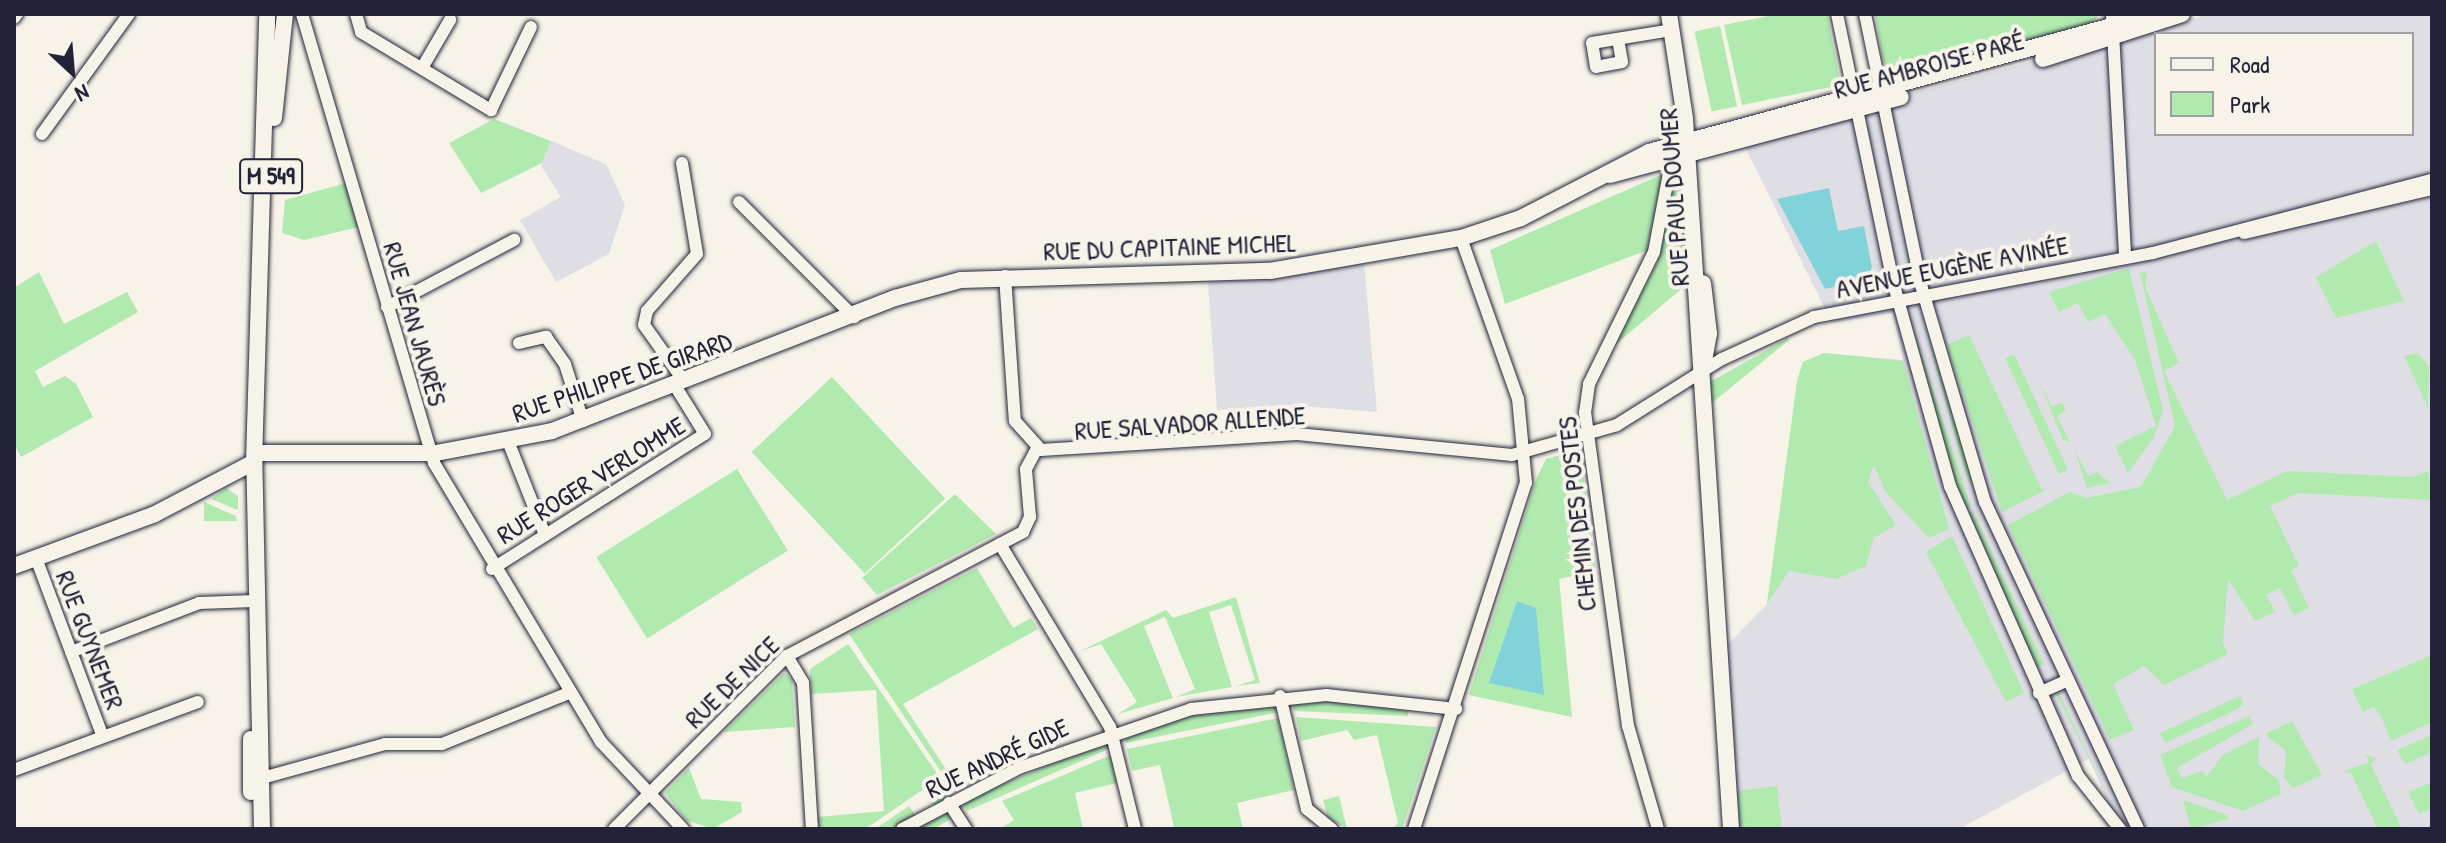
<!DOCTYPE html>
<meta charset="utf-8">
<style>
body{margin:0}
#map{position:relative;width:2446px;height:843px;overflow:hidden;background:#f7f3e8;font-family:"Patrick Hand",sans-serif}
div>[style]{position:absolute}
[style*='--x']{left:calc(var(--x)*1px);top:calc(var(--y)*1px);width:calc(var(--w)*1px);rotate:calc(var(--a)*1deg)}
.built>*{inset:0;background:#e0dee5}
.green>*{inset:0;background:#b0eaaf;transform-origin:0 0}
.round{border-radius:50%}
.water>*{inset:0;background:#82d3d9}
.roads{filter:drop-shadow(0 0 2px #22223b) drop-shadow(0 0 2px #22223b)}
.minor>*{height:12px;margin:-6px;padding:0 6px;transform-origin:6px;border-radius:6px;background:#f7f3e8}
.major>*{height:16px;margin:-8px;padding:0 8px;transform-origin:8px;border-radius:8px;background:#f7f3e8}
span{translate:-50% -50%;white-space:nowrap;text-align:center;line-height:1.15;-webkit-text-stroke:8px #f7f3e8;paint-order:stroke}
.shield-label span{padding:2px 6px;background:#f7f3e8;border:2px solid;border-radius:6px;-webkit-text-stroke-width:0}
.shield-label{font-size:24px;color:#22223b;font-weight:700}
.street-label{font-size:26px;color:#22223b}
.frame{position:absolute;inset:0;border:16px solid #22223b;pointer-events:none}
.legend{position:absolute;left:2154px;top:32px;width:260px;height:104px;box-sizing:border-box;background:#f7f3e8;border:2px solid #a29fa3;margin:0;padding:10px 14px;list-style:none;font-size:24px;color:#22223b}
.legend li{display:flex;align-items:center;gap:16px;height:40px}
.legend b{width:40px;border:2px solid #a29fa3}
.north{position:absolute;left:32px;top:32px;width:80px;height:80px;-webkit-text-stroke:6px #f7f3e8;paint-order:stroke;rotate:154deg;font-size:22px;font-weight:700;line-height:32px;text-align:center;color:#22223b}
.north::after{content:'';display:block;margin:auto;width:28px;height:36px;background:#22223b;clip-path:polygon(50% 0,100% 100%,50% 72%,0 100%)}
</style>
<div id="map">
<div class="built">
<div style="clip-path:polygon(evenodd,2209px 14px,2432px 14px,2432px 829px,2120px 829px,2089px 759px,1959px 829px,1731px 829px,1721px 651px,1767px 604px,1803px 362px,1824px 353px,1903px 360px,1893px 313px,1832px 323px,1741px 139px,2209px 14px,2156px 34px,2412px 34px,2412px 134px,2156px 134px,2156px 34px)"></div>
<div style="clip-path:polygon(551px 141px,606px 164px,625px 205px,609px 254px,556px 282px,520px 220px,561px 197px,541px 166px)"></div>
<div style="clip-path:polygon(1364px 263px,1377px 412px,1287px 405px,1217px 410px,1208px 282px)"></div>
</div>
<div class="green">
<div style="clip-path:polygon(1778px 14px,1827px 14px,1841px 85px,1742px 105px,1724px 25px)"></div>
<div style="clip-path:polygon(1875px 14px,2098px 14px,2098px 16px,2090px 25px,1906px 76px,1904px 69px,1890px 72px,1883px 60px)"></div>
<div style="left:1720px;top:26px;width:82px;height:26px;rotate:78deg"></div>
<div style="clip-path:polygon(494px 119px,551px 141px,542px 163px,481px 193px,449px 143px)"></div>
<div style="clip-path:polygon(1663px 174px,1648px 250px,1505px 304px,1490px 250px)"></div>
<div style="clip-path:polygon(1679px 177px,1685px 286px,1615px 345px,1658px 261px,1672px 178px)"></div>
<div style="clip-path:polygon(346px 183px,359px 227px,304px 240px,282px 233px,285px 200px)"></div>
<div style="clip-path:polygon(2376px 241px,2404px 301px,2336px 318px,2316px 277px)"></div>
<div style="clip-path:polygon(2129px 268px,2163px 411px,2154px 437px,2128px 473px,2115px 446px,2156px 426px,2135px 360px,2105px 314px,2088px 322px,2078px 303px,2059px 312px,2049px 292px)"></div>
<div style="clip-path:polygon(39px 272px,64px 324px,127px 292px,138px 312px,35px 371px,43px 387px,65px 376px,76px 384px,93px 417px,21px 457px,14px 444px,14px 288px)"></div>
<div style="clip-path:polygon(2140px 272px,2147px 273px,2145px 287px,2179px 363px,2164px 371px,2227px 500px,2287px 471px,2413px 477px,2428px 471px,2432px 500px,2298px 493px,2270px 506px,2299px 566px,2291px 570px,2309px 608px,2294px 615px,2280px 588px,2266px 595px,2275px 612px,2255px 621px,2228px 579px,2223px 643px,2228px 654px,2164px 685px,2144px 666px,2113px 684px,2134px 730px,2110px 740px,2008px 525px,2070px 492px,2086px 498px,2141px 487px,2175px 426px)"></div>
<div style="clip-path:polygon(1922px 317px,1973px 482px,1970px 483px,1964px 469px)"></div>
<div style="clip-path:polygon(1910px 318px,1971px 507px,1965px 510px,1954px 479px)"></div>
<div style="clip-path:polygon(1969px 335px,2042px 490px,2050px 488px,2002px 512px,1947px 345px)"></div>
<div style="clip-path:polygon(1788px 338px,1789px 340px,1712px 403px,1710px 382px)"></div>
<div style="clip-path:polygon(1824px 353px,1903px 361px,1949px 529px,1929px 538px,1885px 491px,1874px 465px,1868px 482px,1896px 525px,1874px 538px,1866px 566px,1836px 579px,1789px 571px,1767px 604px,1797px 381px,1803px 362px)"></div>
<div style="clip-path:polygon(2418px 353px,2429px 367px,2428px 408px,2404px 356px)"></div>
<div style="left:2014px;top:354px;width:128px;height:10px;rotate:65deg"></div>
<div style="left:832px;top:377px;width:166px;height:110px;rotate:47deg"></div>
<div style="clip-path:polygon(2039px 381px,2052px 407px,2062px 402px,2066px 411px,2057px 416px,2070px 442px,2063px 440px)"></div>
<div style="clip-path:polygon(1580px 450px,1596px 571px,1559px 579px,1572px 717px,1469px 695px,1537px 477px,1546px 459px)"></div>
<div style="clip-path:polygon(2075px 450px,2088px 476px,2097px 472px,2110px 483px,2087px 488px)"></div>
<div style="left:737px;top:469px;width:96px;height:166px;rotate:58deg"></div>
<div style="clip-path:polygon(226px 488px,238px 496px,238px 510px,211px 499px)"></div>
<div style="clip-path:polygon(955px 494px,996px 534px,877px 595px,862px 578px)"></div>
<div style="clip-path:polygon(204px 502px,236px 516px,237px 521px,204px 521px)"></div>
<div style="clip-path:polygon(1973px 511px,2044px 664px,2035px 668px,1967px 514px)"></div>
<div style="clip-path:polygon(1952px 536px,2024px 693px,2006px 702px,1926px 552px)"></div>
<div style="clip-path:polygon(977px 568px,1013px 628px,1031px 618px,1038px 629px,903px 704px,957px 786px,952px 788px,849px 634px)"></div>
<div style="clip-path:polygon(1236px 597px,1260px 683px,1236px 686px,1255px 680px,1231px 605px,1209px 612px,1232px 687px,1176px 697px,1195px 689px,1165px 617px,1144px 626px,1173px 698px,1118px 714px,1137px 702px,1101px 644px,1078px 652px,1166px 610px,1173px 618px)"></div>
<div style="clip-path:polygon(848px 644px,940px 778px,865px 829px,819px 829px,818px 817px,884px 811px,876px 690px,811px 694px,810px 669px)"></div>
<div style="clip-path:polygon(2432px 655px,2432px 722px,2391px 741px,2381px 716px,2374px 707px,2363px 712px,2352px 689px)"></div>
<div style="clip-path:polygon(784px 673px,792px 680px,795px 727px,724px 732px)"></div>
<div style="clip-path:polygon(2058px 691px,2102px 784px,2055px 692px)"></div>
<div style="clip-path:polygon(2240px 696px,2244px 704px,2232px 712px,2165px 743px,2160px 733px)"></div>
<div style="clip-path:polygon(1291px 700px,1294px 699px,1409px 705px,1408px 716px,1294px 711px)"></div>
<div style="clip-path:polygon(1275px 702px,1280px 712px,1126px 743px,1123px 732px,1190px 713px)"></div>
<div style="clip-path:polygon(2249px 716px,2253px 724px,2177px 768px,2182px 778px,2202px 771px,2206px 777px,2223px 755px,2259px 737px,2258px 764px,2279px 780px,2281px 794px,2243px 811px,2172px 787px,2160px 755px)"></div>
<div style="clip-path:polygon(1296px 717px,1436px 727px,1402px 829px,1392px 829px,1398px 823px,1377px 735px,1354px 740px,1347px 730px,1301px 741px)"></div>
<div style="clip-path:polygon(1278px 718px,1294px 790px,1237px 803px,1243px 829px,1164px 829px,1174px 827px,1160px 765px,1132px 771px,1127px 749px)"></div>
<div style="clip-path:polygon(2292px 721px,2322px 775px,2293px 788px,2284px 777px,2286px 751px,2265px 734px)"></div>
<div style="clip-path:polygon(2432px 735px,2432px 752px,2405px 764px,2397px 750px)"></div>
<div style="clip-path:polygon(1106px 741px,1111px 748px,967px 811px,961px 802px)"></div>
<div style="clip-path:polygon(1111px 755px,1117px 783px,1075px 793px,1083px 829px,1000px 829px,1014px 820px,1002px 801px)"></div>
<div style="clip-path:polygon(2366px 755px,2376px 758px,2371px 765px,2402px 829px,2378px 829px,2351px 773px,2342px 772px,2369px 762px)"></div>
<div style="clip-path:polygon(689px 768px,701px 799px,741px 802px,742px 812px,713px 829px,686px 820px,665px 793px)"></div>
<div style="clip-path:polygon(2432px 782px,2432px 808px,2419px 814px,2408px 792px)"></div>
<div class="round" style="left:927px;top:785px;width:20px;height:20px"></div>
<div style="clip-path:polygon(1777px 786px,1782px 829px,1740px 829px,1737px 791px)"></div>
<div style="clip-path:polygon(1339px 796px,1347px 829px,1328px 818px,1323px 800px)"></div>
<div style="clip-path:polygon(2183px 800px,2227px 815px,2228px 819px,2191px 829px)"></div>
<div style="clip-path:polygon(909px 806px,916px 816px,893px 829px,875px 829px)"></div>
<div style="clip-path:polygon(946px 810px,954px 817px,934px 829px,909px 829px)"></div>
</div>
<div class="water">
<div style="clip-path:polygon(1829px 188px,1838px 231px,1864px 226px,1874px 278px,1825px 289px,1777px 199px)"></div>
<div style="clip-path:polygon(1517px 601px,1536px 608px,1544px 695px,1489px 683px)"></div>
</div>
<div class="roads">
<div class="minor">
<div style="--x:302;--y:14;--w:468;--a:73.6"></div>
<div style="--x:434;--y:463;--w:325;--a:59.1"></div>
<div style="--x:601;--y:742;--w:120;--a:46.7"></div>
<div style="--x:356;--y:14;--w:19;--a:74"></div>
<div style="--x:361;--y:32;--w:152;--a:31"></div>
<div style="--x:491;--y:110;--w:92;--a:-64.3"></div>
<div style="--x:1837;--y:14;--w:274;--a:78.2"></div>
<div style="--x:1893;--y:282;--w:212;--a:74.4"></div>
<div style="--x:1950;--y:486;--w:317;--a:66.2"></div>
<div style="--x:2078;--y:776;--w:68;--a:51.6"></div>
<div style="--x:1865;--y:14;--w:277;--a:78.3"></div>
<div style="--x:1921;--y:285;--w:226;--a:73.6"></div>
<div style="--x:1985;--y:502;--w:361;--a:64.9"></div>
<div style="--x:2112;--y:14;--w:243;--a:86.9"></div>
<div style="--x:14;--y:18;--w:5;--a:-53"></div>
<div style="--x:1618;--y:39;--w:23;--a:80"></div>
<div style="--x:1622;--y:62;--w:26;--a:169"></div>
<div style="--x:1596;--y:67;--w:24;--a:-99"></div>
<div style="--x:1592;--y:43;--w:80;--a:-9.3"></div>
<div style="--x:422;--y:68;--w:56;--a:-59.7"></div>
<div style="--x:42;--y:134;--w:148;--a:-54.1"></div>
<div style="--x:682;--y:163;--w:92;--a:80.6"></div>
<div style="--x:697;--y:254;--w:76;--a:131.3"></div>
<div style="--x:647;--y:311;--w:14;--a:102"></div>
<div style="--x:644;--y:325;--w:69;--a:54.5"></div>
<div style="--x:739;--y:202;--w:163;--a:45"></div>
<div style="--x:2244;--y:233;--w:193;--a:-13.2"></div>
<div style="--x:1005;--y:276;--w:145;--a:86.1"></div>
<div style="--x:1015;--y:421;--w:39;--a:48"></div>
<div style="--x:1041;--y:450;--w:256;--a:-3.6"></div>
<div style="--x:1297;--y:434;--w:216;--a:5.6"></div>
<div style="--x:1512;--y:455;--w:109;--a:-15.9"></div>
<div style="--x:1617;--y:425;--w:124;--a:-32.2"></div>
<div style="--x:1722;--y:359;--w:101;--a:-24.5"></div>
<div style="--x:1814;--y:317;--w:345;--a:-10.7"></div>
<div style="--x:2153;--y:253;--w:288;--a:-14.7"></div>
<div style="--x:387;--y:307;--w:144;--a:-27.8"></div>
<div style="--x:519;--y:343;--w:28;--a:-13"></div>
<div style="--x:546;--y:337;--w:33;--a:55"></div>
<div style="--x:565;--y:364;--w:60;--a:72.5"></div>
<div style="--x:508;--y:441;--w:101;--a:68.5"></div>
<div style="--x:1000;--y:544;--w:214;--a:59"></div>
<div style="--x:1110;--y:727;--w:105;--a:76.2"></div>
<div style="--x:36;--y:558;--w:191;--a:69.5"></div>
<div style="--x:492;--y:569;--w:252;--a:-32.4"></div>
<div style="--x:705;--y:434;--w:59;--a:-121.8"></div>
<div style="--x:71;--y:652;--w:137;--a:-20.9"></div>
<div style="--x:199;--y:603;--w:56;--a:-2"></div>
<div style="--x:787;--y:656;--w:31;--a:59"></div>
<div style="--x:803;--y:683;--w:146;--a:86.5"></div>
<div style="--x:2039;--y:693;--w:32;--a:-24"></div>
<div style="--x:1280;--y:696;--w:116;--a:76.6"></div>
<div style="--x:1307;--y:809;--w:32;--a:39"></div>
<div style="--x:14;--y:770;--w:196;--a:-20.3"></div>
<div style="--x:255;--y:780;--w:135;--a:-15.5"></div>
<div style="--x:385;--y:744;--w:57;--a:0"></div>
<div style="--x:442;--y:744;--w:137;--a:-21.9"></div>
<div style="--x:949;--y:803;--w:31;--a:57"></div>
<div style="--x:614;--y:829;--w:245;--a:-45"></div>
<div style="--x:787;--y:656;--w:267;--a:-27.7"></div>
<div style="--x:1023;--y:532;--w:17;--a:-65"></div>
<div style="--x:1030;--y:517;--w:48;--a:-94.8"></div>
<div style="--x:1026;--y:469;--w:24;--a:-62"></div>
<div style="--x:902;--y:829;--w:132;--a:-27.5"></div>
<div style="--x:1019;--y:768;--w:182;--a:-18.9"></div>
<div style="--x:1191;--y:709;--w:136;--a:-5.9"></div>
<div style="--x:1326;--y:695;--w:131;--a:6.1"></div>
<div style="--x:1414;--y:829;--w:364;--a:-72.1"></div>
<div style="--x:1526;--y:483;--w:84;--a:-95.4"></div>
<div style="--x:1518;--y:399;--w:171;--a:-109.5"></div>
<div style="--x:1658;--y:829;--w:107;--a:-106.2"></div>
<div style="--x:1628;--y:726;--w:316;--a:-97.8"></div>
<div style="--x:1585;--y:413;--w:29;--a:-82"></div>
<div style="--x:1589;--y:384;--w:147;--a:-63.8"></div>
<div style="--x:1654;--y:252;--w:96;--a:-79.2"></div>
</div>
<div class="major">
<div style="--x:1669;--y:14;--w:106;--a:81.3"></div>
<div style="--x:1685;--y:119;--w:711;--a:86.29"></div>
<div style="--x:2043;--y:59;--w:146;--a:-17.9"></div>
<div style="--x:274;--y:118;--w:105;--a:-84"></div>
<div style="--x:1610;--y:175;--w:301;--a:-15"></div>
<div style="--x:1703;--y:367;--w:34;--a:-80"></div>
<div style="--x:1709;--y:334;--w:51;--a:-96.7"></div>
<div style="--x:255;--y:453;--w:181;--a:0"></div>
<div style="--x:436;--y:453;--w:118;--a:-10.7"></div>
<div style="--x:552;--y:431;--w:368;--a:-21.2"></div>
<div style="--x:895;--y:298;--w:68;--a:-15.3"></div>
<div style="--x:961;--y:280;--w:309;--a:-1.7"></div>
<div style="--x:1270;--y:271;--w:194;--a:-9.8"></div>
<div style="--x:1461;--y:238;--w:63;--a:-18.4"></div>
<div style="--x:1521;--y:218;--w:144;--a:-27.3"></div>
<div style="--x:1649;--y:152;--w:525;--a:-15.23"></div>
<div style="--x:14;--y:566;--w:150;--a:-20.2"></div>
<div style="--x:155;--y:514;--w:112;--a:-27.7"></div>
<div style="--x:251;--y:739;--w:53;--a:90"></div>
<div style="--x:262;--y:829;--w:367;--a:-91.2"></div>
<div style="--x:254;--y:462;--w:448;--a:-88.3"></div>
</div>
</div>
<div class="shield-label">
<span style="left:271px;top:176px">M 549</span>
</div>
<div class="street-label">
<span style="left:1929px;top:65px;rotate:-15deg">RUE AMBROISE PARÉ</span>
<span style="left:1674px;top:197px;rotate:-94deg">RUE PAUL DOUMER</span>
<span style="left:1170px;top:247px;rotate:-2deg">RUE DU CAPITAINE MICHEL</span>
<span style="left:1952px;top:267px;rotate:-11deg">AVENUE EUGÈNE AVINÉE</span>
<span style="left:415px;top:324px;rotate:74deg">RUE JEAN JAURÈS</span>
<span style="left:622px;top:377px;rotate:-19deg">RUE PHILIPPE DE GIRARD</span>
<span style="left:1190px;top:423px;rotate:-4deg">RUE SALVADOR ALLENDE</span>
<span style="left:591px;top:480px;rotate:-32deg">RUE ROGER VERLOMME</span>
<span style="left:1577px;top:514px;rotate:-96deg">CHEMIN DES POSTES</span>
<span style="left:90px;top:640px;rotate:69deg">RUE GUYNEMER</span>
<span style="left:732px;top:682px;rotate:-44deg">RUE DE NICE</span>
<span style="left:997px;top:758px;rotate:-25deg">RUE ANDRÉ GIDE</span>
</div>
<div class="frame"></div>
<ul class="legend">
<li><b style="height:10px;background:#f7f3e8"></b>Road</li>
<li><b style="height:22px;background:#b0eaaf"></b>Park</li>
</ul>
<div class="north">N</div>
</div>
